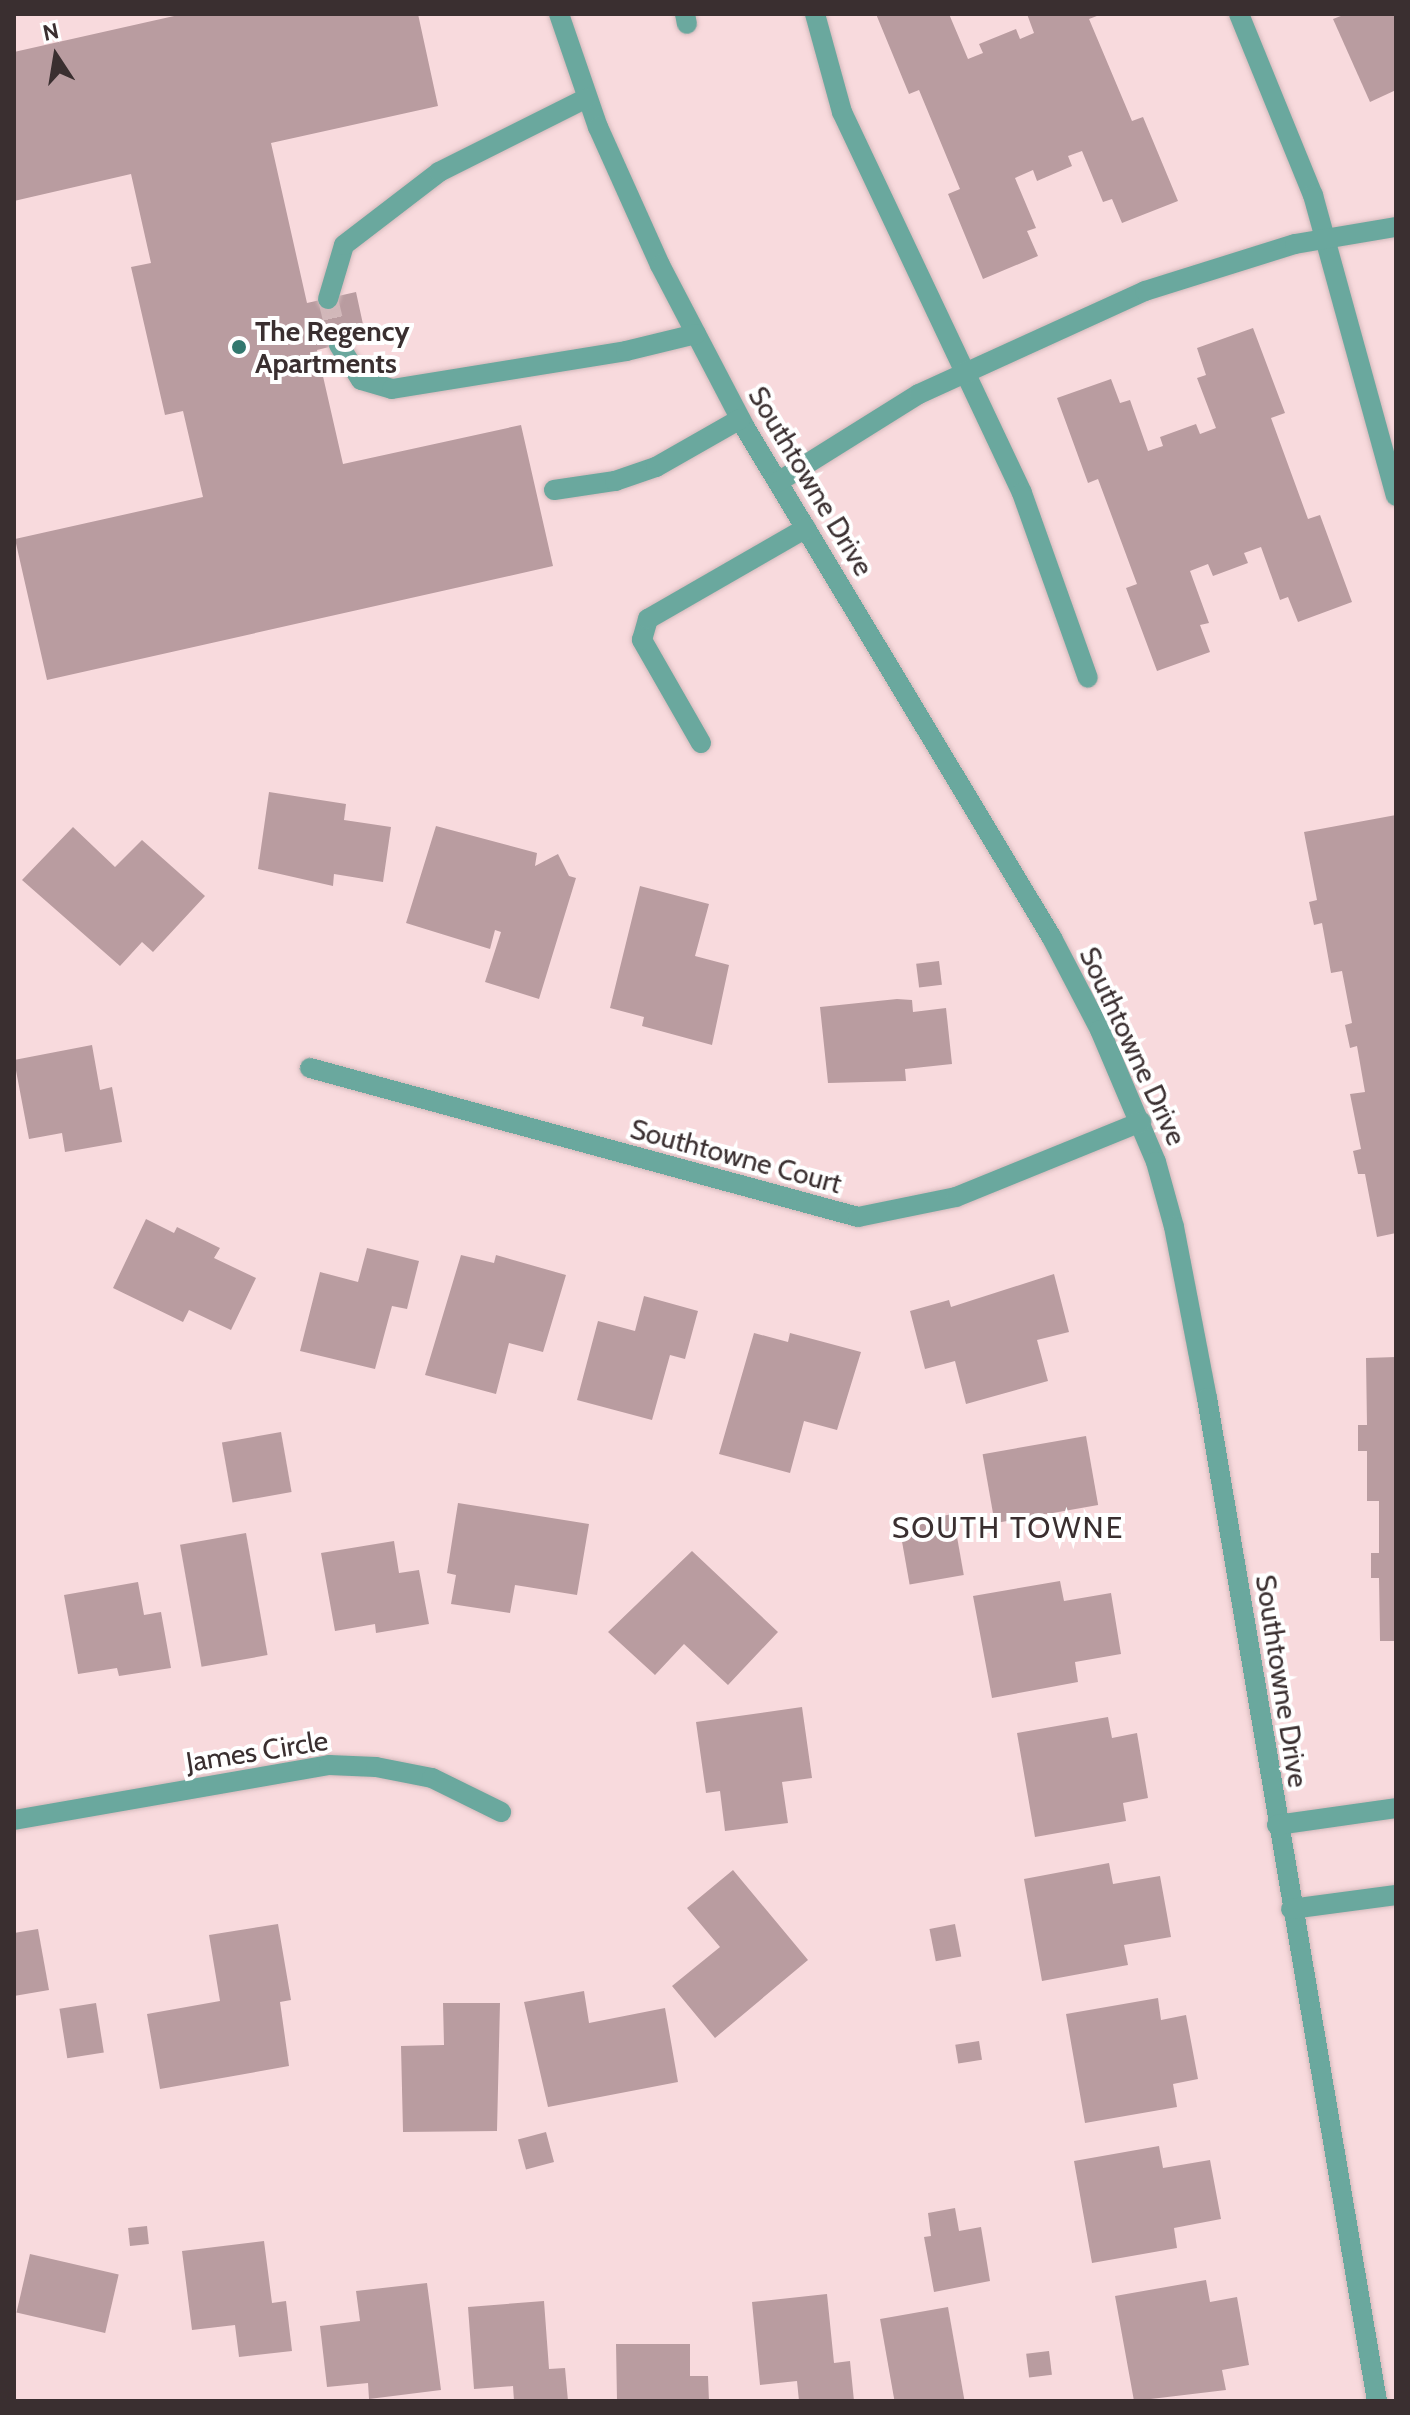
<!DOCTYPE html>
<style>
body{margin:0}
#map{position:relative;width:1410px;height:2415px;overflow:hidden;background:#f8dadd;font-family:Cabin,sans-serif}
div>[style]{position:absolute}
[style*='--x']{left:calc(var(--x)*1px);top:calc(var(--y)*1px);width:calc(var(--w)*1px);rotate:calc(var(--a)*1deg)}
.building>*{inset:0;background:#b99ca0;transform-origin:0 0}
.minor-tunnel>*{height:20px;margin-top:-10px;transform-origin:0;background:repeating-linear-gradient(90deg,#d2b8ba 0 20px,transparent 0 30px)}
.roads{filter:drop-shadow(0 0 2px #d2b8ba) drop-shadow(0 0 2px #d2b8ba)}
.minor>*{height:20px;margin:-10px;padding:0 10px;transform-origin:10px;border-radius:10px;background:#6aa89e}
.dots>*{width:22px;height:22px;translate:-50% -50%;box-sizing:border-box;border:4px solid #fff;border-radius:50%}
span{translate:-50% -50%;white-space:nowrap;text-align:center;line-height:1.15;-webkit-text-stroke:8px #fff;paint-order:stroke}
.poi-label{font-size:28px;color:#3a2f30;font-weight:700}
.left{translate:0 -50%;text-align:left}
.street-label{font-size:28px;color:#3a2f30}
.neighbourhood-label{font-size:30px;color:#3a2f30;letter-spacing:2px}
.frame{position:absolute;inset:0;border:16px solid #3a2f30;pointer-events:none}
.north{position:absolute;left:16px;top:16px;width:80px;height:80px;-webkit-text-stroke:6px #fff;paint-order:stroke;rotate:348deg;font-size:22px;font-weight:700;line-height:32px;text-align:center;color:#3a2f30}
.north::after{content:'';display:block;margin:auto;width:28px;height:36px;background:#3a2f30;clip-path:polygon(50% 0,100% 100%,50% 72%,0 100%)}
</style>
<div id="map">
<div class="building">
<div style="clip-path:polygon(183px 14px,418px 14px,438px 106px,271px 143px,307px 303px,356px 292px,366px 338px,317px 350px,343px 464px,521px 425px,553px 566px,47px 680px,15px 539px,203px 497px,183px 411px,165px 415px,131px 267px,151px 263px,131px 174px,14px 201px,14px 52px)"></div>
<div style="clip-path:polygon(876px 14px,949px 14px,968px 59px,983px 53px,979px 44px,1016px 29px,1020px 39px,1034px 33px,1027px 14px,1102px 14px,1089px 19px,1132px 121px,1143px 117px,1178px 201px,1122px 223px,1112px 199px,1103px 202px,1082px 151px,1068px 156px,1072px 166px,1037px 181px,1033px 170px,1015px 178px,1036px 228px,1027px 231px,1038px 256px,983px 279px,948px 194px,960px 189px,919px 90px,909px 94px)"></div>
<div style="clip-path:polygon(1346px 14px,1396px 14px,1396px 90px,1370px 102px,1333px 19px)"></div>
<div style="clip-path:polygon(1253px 328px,1285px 413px,1271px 418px,1308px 519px,1320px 515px,1352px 602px,1298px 622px,1288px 597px,1280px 600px,1261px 547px,1244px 553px,1248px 563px,1213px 576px,1208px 564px,1190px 571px,1209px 623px,1200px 625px,1210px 652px,1157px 671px,1126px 588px,1137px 584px,1098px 479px,1088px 483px,1057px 398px,1111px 379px,1120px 403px,1130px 400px,1148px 451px,1163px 446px,1160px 437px,1196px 424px,1200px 434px,1216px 428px,1197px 378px,1206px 375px,1197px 348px)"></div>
<div style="clip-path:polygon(269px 792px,346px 804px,344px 820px,391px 827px,383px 882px,334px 874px,333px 886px,258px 869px)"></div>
<div style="clip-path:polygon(1396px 815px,1396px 1233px,1377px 1237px,1365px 1174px,1358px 1174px,1353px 1151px,1361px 1149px,1350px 1094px,1365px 1092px,1357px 1046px,1350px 1048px,1345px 1025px,1352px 1023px,1342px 971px,1331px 973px,1322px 923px,1314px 925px,1309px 902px,1317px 900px,1304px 832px)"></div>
<div style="clip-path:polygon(436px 826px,537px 853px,535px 866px,558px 854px,569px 876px,576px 878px,539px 999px,485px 982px,501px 932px,495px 930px,490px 949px,406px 923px)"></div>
<div style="clip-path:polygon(73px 827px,115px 867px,142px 840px,205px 896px,153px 952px,142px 942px,120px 966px,22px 880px)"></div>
<div style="clip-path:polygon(640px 886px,709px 904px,695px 956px,729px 965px,712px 1045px,642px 1026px,644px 1017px,610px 1008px)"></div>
<div style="left:939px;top:961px;width:24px;height:23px;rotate:83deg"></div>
<div style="clip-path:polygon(897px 999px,912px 1000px,913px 1012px,946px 1008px,952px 1064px,905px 1069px,906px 1081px,828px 1083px,820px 1007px)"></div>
<div style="clip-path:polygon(92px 1045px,100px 1090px,112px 1087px,122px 1142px,65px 1152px,62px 1133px,29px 1139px,14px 1060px)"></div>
<div style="clip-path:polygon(146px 1219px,174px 1233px,177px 1227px,220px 1248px,214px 1258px,256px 1278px,231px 1330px,189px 1310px,183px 1322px,113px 1288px)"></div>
<div style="clip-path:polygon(367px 1248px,419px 1261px,407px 1309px,392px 1306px,375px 1369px,300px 1351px,320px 1272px,358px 1282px)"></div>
<div style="clip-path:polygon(461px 1255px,494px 1263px,496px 1255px,566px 1275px,543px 1352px,509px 1343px,496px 1394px,425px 1375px)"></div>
<div style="clip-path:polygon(1054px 1274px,1069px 1332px,1037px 1340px,1048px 1381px,966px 1404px,955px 1361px,925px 1369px,910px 1311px,949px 1300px,951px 1307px)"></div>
<div style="clip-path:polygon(644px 1296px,698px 1311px,685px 1359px,670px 1355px,652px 1420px,577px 1400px,598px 1321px,635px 1331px)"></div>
<div style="clip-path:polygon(754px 1333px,788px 1342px,790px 1333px,861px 1352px,837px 1430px,804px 1421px,790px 1473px,719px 1454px)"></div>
<div style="clip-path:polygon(1396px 1357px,1396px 1641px,1380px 1641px,1379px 1578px,1371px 1578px,1371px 1553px,1379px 1553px,1379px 1501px,1367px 1501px,1367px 1451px,1358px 1451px,1358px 1425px,1367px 1425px,1366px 1358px)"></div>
<div style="left:281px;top:1432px;width:61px;height:60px;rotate:80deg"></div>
<div style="left:1086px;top:1436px;width:70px;height:105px;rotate:80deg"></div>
<div style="clip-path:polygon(458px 1503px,589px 1524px,577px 1595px,515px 1585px,510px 1613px,451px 1604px,456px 1575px,447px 1573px)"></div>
<div style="left:953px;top:1514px;width:62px;height:55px;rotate:80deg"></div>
<div style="left:246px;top:1533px;width:124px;height:67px;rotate:80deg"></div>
<div style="clip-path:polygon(394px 1541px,399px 1573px,419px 1570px,429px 1624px,376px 1633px,375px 1624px,335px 1631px,321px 1553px)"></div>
<div style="clip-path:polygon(692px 1551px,778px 1632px,728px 1685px,684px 1644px,655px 1675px,608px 1632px)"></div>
<div style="clip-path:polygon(1060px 1581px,1064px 1601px,1111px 1593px,1121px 1654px,1075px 1662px,1078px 1682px,992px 1698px,973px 1596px)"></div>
<div style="clip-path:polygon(138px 1582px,144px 1615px,161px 1612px,171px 1668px,119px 1676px,117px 1668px,78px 1674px,64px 1595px)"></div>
<div style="clip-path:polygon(802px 1707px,812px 1778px,782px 1782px,788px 1823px,725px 1831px,720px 1791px,706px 1793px,696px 1722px)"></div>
<div style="clip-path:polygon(1108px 1717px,1112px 1738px,1137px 1733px,1148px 1798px,1123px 1803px,1126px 1821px,1035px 1837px,1017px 1733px)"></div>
<div style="clip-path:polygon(1109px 1863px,1113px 1884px,1160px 1876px,1171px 1937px,1124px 1945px,1128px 1965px,1042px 1981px,1024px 1879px)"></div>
<div style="clip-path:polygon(733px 1870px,808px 1960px,715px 2038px,672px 1986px,720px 1947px,687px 1908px)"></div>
<div style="clip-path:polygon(278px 1924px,291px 2000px,280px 2002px,289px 2066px,160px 2089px,147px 2014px,220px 2001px,209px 1935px)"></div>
<div style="left:955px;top:1924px;width:33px;height:26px;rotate:79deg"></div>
<div style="clip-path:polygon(38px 1929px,49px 1990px,14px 1996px,14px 1933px)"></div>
<div style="clip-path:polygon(584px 1991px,589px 2023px,665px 2008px,678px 2082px,548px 2107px,524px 2002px)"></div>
<div style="clip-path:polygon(1158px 1998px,1161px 2020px,1186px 2015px,1198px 2079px,1173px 2084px,1177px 2107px,1085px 2123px,1066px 2014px)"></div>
<div style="left:96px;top:2003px;width:50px;height:37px;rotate:81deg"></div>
<div style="clip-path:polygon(443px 2003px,500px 2003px,497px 2131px,403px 2132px,401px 2046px,444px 2045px)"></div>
<div style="left:979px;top:2041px;width:19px;height:24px;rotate:81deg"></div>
<div style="left:546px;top:2132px;width:31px;height:29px;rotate:75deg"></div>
<div style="clip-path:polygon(1159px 2146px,1163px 2168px,1210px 2160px,1221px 2219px,1174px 2228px,1177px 2248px,1092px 2263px,1074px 2161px)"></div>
<div style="clip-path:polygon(955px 2208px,959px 2231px,981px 2227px,990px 2281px,934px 2292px,924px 2237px,931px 2236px,928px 2213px)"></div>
<div style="left:147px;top:2226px;width:18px;height:19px;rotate:84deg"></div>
<div style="clip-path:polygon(264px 2241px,272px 2303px,286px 2301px,292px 2351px,239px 2357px,235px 2325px,192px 2330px,182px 2251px)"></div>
<div style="left:30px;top:2254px;width:91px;height:60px;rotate:13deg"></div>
<div style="clip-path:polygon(1206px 2280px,1210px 2302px,1237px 2297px,1249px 2365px,1222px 2370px,1226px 2390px,1134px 2401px,1115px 2296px)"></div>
<div style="clip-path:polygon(427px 2283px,441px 2390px,369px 2399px,368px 2383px,327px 2387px,320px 2326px,360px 2321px,356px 2291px)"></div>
<div style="clip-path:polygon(827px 2294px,834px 2363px,850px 2361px,854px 2401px,799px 2401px,797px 2381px,760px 2385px,752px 2302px)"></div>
<div style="clip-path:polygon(544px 2301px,549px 2369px,565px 2368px,568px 2401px,514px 2401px,513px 2386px,474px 2389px,468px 2307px)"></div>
<div style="left:948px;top:2307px;width:96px;height:69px;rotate:80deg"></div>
<div style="clip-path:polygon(616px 2344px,690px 2344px,690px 2376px,708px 2376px,709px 2401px,617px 2401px)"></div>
<div style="left:1049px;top:2351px;width:24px;height:23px;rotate:83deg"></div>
</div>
<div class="minor-tunnel">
<div style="--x:328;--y:299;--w:47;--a:76.6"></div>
</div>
<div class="roads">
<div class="minor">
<div style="--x:559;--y:14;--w:120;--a:71"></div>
<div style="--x:598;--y:127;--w:151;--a:65.8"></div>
<div style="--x:660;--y:265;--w:182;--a:62.4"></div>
<div style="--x:744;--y:426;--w:598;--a:58.97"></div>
<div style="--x:1052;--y:938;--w:104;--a:62.4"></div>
<div style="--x:1100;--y:1030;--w:143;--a:67"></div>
<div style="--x:1156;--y:1162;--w:67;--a:74.5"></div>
<div style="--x:1174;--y:1227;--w:174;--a:79.1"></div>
<div style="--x:1207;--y:1398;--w:1017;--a:80.38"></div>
<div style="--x:685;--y:14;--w:10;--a:79"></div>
<div style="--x:815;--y:14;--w:102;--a:74.6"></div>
<div style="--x:842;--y:112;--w:421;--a:64.7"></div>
<div style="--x:1022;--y:493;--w:196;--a:70.4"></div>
<div style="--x:1239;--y:14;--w:196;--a:67.8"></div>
<div style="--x:1313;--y:195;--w:312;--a:74.6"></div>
<div style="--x:328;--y:299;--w:56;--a:-73.5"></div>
<div style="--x:344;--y:245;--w:120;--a:-37.5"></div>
<div style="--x:439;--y:172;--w:165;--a:-26.6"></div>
<div style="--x:339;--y:345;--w:41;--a:57.8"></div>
<div style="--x:361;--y:380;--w:32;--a:16"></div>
<div style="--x:392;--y:389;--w:237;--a:-9.2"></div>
<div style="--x:626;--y:351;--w:72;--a:-13.7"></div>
<div style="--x:778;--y:482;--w:166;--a:-32"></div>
<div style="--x:919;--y:394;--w:248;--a:-24.5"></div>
<div style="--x:1145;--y:291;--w:157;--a:-17.4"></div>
<div style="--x:1295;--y:244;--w:102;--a:-9.6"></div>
<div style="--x:554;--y:490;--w:62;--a:-8.4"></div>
<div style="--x:615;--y:481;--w:43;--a:-18.9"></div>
<div style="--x:656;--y:467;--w:97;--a:-29.7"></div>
<div style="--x:701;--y:743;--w:119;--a:-119.8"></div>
<div style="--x:642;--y:640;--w:22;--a:-74"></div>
<div style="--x:648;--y:619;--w:182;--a:-29.9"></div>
<div style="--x:310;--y:1068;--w:568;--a:15.21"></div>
<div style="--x:858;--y:1217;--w:100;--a:-11.5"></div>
<div style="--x:956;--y:1197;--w:200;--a:-22.1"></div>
<div style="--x:14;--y:1820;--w:320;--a:-9.9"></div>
<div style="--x:329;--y:1765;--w:47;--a:2.4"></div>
<div style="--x:376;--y:1767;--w:57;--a:11.1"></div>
<div style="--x:432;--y:1778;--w:77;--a:26.2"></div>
<div style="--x:1277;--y:1825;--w:120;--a:-8.1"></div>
<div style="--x:1291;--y:1909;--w:106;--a:-7.6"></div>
</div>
</div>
<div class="dots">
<div style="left:239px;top:347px;background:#32786e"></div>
</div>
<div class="poi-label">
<span class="left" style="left:255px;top:347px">The Regency<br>Apartments</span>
</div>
<div class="street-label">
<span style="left:811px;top:481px;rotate:59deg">Southtowne Drive</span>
<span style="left:1133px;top:1046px;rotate:65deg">Southtowne Drive</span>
<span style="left:736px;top:1156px;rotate:15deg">Southtowne Court</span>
<span style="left:1282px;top:1681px;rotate:81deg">Southtowne Drive</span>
<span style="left:257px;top:1751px;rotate:-9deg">James Circle</span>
</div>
<div class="neighbourhood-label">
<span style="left:1008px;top:1528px">SOUTH TOWNE</span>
</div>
<div class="frame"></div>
<div class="north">N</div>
</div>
